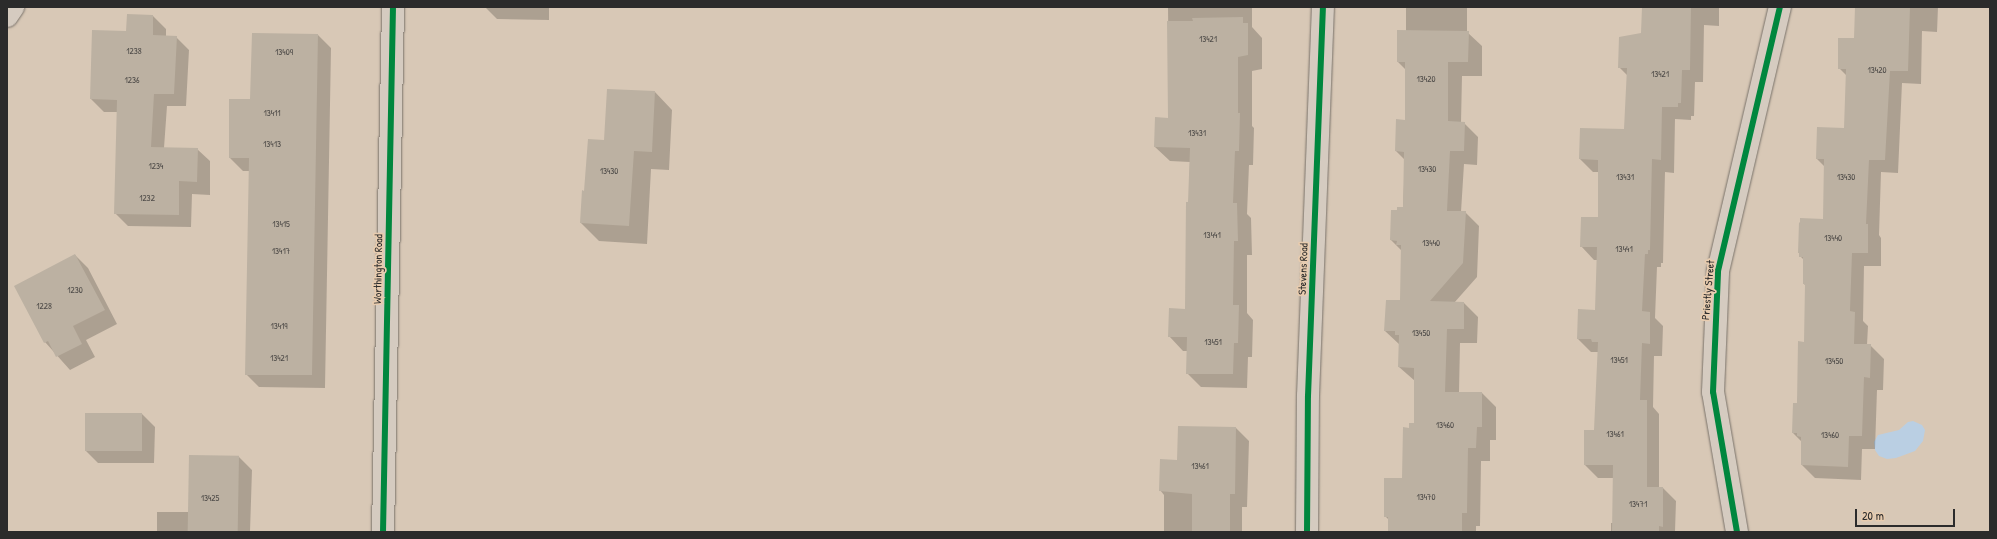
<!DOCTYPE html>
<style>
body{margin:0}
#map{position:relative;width:1997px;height:539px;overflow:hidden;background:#d8c8b6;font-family:"Patrick Hand",sans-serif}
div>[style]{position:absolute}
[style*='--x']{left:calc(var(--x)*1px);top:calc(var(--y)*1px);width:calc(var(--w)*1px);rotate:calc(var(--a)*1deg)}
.water>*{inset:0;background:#bacfe3}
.shadow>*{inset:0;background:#0003}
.building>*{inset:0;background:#bcb1a2;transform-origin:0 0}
.roads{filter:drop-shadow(0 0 1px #79726a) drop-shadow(0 0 1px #79726a)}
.street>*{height:22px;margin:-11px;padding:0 11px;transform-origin:11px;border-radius:11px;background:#d5cbc0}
.secondary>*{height:22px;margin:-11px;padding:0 11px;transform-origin:11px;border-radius:11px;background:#d5cbc0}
.cycleway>*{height:6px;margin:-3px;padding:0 3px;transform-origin:3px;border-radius:3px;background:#00873e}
span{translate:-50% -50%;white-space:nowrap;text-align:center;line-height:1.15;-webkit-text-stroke:3.5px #e8ccaf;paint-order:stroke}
.number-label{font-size:9px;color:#4f4c49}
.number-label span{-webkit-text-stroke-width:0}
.street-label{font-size:11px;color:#2b2b2b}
.frame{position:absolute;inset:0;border:8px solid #2b2b2b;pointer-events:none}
.scale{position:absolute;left:1855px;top:509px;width:100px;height:18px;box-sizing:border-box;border:2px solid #2b2b2b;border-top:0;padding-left:5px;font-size:12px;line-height:14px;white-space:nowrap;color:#2b2b2b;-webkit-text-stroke:3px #e8ccaf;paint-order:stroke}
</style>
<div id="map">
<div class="water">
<div style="clip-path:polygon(1913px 421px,1922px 425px,1925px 430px,1923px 441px,1915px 451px,1896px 458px,1887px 459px,1879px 456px,1875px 450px,1874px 442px,1878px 435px,1899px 430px,1908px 422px)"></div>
</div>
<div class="shadow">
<div style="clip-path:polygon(485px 7px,549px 7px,549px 20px,497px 19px)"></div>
<div style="clip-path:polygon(1168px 7px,1252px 7px,1252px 27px,1262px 38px,1262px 69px,1252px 71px,1252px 126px,1254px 128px,1253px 165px,1249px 165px,1247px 214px,1251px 218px,1252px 255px,1247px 255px,1247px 313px,1253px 320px,1252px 357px,1248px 357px,1247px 388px,1201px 387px,1187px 373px,1188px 351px,1183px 351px,1169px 336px,1186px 310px,1190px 162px,1170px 161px,1155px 147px,1156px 118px,1169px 119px)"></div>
<div style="clip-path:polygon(1406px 7px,1467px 7px,1467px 32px,1482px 46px,1482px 76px,1462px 76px,1461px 123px,1464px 123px,1478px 137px,1477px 165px,1464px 164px,1461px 212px,1465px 212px,1479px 226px,1477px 277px,1454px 303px,1464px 303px,1478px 317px,1477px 343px,1460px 343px,1459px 393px,1482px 393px,1496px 407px,1496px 440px,1490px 440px,1490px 461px,1481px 461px,1480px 526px,1476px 526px,1476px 532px,1389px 532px,1389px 520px,1385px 516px,1403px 479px,1410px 429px,1415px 424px,1415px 381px,1399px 367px,1400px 345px,1385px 331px,1401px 301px,1402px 251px,1391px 240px,1398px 211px,1403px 208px,1405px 160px,1396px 151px,1406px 121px,1406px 70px,1398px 62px,1406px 31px)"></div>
<div style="clip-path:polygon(1644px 7px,1719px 7px,1719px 26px,1704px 25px,1703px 82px,1695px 82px,1694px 116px,1691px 116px,1691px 120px,1675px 119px,1674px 173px,1665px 172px,1663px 263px,1661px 263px,1661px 267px,1657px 267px,1655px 318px,1663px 326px,1662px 356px,1654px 356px,1653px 407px,1659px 414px,1659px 488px,1663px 488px,1676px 501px,1675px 532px,1611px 532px,1611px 523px,1614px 523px,1614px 478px,1598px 478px,1585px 465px,1595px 431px,1599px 352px,1591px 352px,1578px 339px,1596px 311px,1598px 260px,1594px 260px,1581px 246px,1599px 218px,1599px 172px,1593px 172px,1580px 159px,1625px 130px,1628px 76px,1619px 67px,1642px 34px)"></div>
<div style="clip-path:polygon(1856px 7px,1938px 7px,1937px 32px,1922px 31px,1921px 84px,1902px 83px,1898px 173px,1881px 172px,1879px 235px,1881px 238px,1881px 266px,1864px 266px,1863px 321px,1868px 326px,1867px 345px,1870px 345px,1884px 359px,1883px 390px,1877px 390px,1875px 449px,1862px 449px,1861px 480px,1815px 478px,1802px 465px,1802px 442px,1793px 433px,1805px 343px,1806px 286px,1804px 284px,1804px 260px,1800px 256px,1824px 220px,1825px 167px,1817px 159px,1845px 129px,1847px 76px,1839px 68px,1855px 39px)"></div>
<div style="clip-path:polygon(128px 15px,153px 16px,166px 29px,166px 37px,176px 37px,189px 50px,186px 106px,167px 106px,164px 148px,197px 149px,210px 161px,210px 195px,192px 194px,191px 227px,128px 226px,115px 213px,118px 112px,104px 112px,91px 99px,127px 32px)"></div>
<div style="clip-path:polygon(318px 35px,331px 48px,325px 388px,259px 387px,246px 374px,250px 171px,243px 171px,230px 158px,251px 100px)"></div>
<div style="clip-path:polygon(655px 92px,672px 110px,669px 170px,651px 169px,647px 244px,599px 241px,581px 223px,585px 192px)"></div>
<div style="clip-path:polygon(75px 255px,88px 268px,117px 324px,86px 340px,95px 357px,70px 370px,45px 342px)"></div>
<div style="clip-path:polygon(142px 414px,155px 427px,154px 463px,98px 463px,85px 450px)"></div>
<div style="clip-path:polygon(1236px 428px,1249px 441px,1247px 507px,1242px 507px,1242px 532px,1164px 532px,1164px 495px,1160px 490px,1178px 461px)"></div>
<div style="clip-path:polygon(239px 457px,252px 470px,250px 532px,157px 532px,157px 512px,189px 512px)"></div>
</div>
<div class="building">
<div style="clip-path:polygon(1642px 7px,1691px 7px,1690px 70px,1682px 70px,1681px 103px,1678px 103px,1678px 107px,1662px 107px,1661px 160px,1652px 159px,1650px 250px,1648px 250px,1648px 254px,1645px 254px,1642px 311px,1650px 312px,1650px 344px,1642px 343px,1640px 400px,1647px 400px,1647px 487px,1663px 487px,1663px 527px,1659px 526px,1659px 532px,1612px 532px,1613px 465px,1584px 465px,1584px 430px,1594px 430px,1598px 342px,1592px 342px,1591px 339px,1577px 339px,1578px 309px,1595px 310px,1597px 247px,1580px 247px,1581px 217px,1598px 217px,1598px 160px,1579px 159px,1580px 128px,1624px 129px,1627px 68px,1618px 68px,1619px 37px,1641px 33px)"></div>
<div style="clip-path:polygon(1855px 7px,1910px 7px,1908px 71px,1890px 71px,1885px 160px,1869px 160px,1866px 224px,1868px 224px,1868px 253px,1852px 253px,1850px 311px,1855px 312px,1854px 344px,1871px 344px,1870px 378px,1864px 377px,1862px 436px,1849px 436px,1848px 467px,1801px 465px,1801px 437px,1797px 436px,1797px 433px,1792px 433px,1793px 403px,1797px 403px,1798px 341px,1804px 342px,1805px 284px,1803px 284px,1803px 257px,1799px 257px,1799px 253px,1798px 253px,1799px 222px,1800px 223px,1800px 218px,1823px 219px,1824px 159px,1816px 159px,1817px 127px,1844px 128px,1846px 69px,1838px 69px,1838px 38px,1854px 38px)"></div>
<div style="clip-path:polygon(127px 14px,153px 15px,153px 35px,177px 36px,174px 94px,154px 94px,151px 147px,198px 148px,197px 182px,179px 181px,179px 215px,114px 214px,117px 100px,90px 99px,92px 30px,126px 31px)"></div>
<div style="clip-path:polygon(1243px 17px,1243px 23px,1248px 23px,1248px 55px,1238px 57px,1238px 113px,1240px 113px,1239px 151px,1235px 151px,1233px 203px,1237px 203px,1238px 241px,1234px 241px,1233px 305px,1239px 305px,1238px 343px,1234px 343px,1233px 374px,1186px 374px,1187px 337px,1168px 337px,1169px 308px,1185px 309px,1186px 202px,1188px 202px,1190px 148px,1154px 147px,1155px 117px,1168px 118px,1167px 21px,1193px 21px,1192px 18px)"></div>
<div style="clip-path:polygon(1397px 30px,1469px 31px,1468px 62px,1448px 62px,1448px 121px,1465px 122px,1464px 151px,1450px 151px,1447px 211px,1466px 211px,1463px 263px,1430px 301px,1464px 302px,1464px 329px,1447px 329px,1445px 392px,1482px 392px,1482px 427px,1477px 427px,1476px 448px,1468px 448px,1467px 513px,1462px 513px,1462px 532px,1388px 532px,1388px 517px,1384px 517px,1384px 478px,1402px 478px,1403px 427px,1409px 428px,1409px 423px,1414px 423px,1414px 368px,1398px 367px,1399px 335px,1395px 335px,1395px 331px,1384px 331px,1386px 300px,1400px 300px,1401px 245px,1396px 245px,1397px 241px,1390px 240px,1391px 210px,1397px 210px,1397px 207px,1403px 207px,1404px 152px,1395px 151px,1396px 119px,1405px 120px,1405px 62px,1397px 62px)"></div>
<div style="clip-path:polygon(252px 33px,318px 34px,312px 375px,245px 375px,249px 158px,229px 158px,229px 99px,250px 99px)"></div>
<div style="clip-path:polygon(607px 89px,655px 91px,652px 152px,634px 151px,629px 226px,580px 223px,582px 190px,584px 191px,588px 139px,604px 140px)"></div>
<div style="clip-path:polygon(75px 254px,105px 310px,73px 326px,82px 344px,56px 357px,48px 341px,44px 343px,14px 286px)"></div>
<div style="left:85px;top:413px;width:57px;height:38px"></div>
<div style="clip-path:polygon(1178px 426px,1236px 427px,1235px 494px,1230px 494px,1230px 532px,1192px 532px,1192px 494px,1159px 491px,1160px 459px,1177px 460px)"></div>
<div style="left:189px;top:455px;width:50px;height:77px;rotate:1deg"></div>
</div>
<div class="roads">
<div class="street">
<div style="--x:7;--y:16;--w:11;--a:-56"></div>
<div style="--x:1307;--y:532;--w:136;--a:-89.6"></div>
<div style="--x:1308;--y:396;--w:389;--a:-87.8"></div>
<div style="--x:1737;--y:532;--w:142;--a:-99.7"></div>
<div style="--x:1713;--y:392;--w:121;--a:-87.6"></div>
<div style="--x:1718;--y:271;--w:271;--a:-76.8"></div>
</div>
<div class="secondary">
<div style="--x:383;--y:532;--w:525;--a:-88.91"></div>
</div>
</div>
<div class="cycleway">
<div style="--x:383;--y:532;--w:525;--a:-88.91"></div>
<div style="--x:1307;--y:532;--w:136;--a:-89.6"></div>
<div style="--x:1308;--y:396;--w:389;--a:-87.8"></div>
<div style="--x:1737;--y:532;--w:142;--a:-99.7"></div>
<div style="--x:1713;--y:392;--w:121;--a:-87.6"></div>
<div style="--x:1718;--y:271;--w:271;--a:-76.8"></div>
</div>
<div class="number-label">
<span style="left:1208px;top:39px">13421</span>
<span style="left:134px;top:51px">1238</span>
<span style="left:284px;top:52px">13409</span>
<span style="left:1877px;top:70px">13420</span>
<span style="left:1660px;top:74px">13421</span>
<span style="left:1426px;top:79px">13420</span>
<span style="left:132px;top:80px">1236</span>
<span style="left:272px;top:113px">13411</span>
<span style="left:1197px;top:133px">13431</span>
<span style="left:272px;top:144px">13413</span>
<span style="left:156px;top:166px">1234</span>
<span style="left:1427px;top:169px">13430</span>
<span style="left:609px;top:171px">13430</span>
<span style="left:1625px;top:177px">13431</span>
<span style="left:1846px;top:177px">13430</span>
<span style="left:147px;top:198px">1232</span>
<span style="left:281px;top:224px">13415</span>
<span style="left:1212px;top:235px">13441</span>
<span style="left:1833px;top:238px">13440</span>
<span style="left:1431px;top:243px">13440</span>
<span style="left:1624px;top:249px">13441</span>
<span style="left:281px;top:251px">13417</span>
<span style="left:75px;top:290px">1230</span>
<span style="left:44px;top:306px">1228</span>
<span style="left:279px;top:326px">13419</span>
<span style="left:1421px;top:333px">13450</span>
<span style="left:1213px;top:342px">13451</span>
<span style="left:279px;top:358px">13421</span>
<span style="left:1619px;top:360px">13451</span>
<span style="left:1834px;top:361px">13450</span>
<span style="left:1445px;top:425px">13460</span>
<span style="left:1615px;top:434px">13461</span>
<span style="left:1830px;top:435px">13460</span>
<span style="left:1200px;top:466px">13461</span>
<span style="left:1426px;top:497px">13470</span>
<span style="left:210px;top:498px">13425</span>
<span style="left:1638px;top:504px">13471</span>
</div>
<div class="street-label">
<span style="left:378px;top:269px;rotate:-89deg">Worthington Road</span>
<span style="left:1303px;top:269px;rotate:-88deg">Stevens Road</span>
<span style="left:1708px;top:290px;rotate:-85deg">Priestly Street</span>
</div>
<div class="frame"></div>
<div class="scale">20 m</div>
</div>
